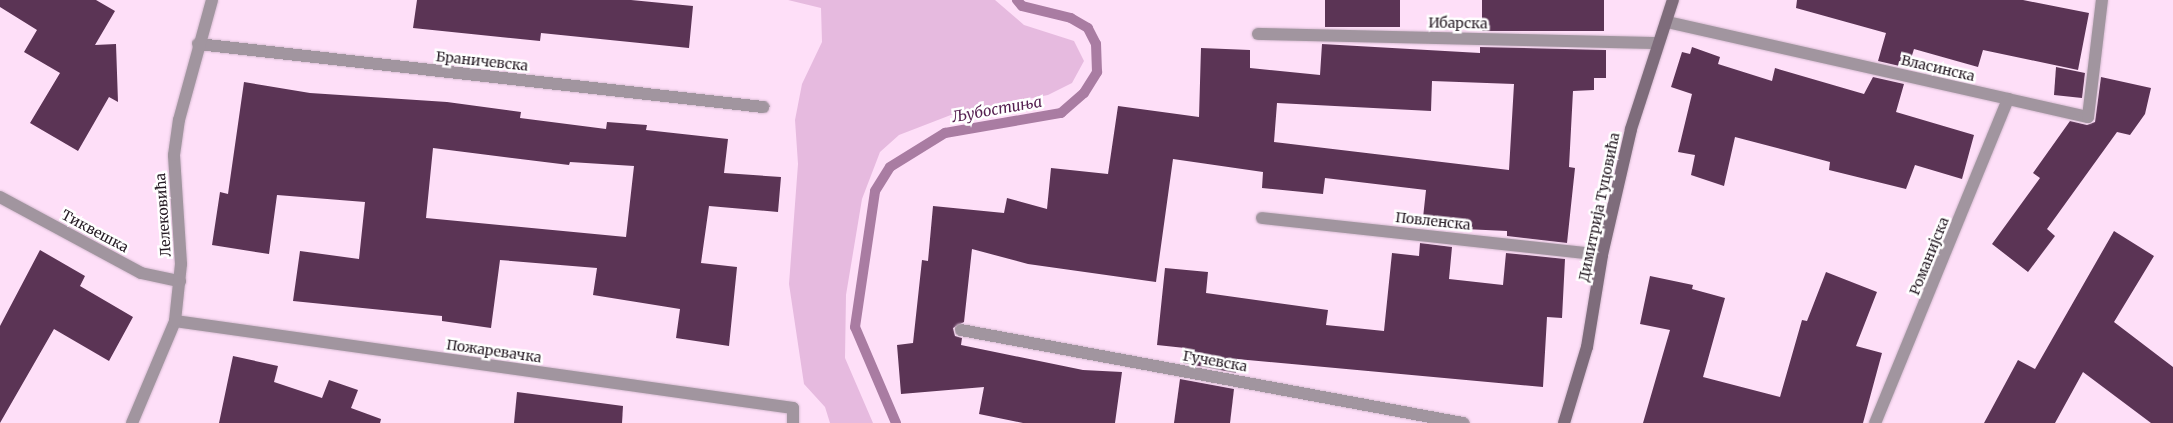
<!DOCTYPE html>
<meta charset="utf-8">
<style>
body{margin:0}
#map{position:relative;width:2173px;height:423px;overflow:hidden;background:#fedff8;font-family:Merriweather,serif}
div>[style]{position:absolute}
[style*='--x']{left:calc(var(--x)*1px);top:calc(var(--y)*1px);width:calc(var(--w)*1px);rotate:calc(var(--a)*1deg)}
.green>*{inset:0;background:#e6badf}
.stream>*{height:10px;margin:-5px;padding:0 5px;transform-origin:5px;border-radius:5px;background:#a97ca2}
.building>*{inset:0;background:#5b3455;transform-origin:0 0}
.roads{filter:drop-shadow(0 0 1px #d7bcd2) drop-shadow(0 0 1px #d7bcd2)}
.lane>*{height:12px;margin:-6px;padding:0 6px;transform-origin:6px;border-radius:6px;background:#a1959f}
.street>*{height:12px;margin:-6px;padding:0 6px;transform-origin:6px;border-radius:6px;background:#a1959f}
.secondary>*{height:12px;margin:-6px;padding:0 6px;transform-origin:6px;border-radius:6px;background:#7e6c7b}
span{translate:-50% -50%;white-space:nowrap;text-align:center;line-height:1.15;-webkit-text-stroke:5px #fff;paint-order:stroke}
.street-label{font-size:14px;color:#251a23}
.water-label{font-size:15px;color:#562051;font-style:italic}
</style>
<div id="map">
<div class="green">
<div style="clip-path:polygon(788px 0,995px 0,1024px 25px,1074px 41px,1084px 61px,1072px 83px,1048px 95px,956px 113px,899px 135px,880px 152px,862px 199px,846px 295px,845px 358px,873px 423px,830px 423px,825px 407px,804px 384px,789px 284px,798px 164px,795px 120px,802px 84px,822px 42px,821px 8px)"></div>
</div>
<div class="stream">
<div style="--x:896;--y:423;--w:104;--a:-113.1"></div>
<div style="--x:855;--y:327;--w:137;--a:-81.6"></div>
<div style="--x:875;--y:191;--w:28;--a:-58"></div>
<div style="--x:890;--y:167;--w:65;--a:-31.7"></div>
<div style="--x:945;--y:133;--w:118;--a:-9.8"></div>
<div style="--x:1061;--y:113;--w:30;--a:-41"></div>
<div style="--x:1084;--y:93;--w:25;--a:-58"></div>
<div style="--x:1097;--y:72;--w:28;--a:-92"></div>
<div style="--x:1096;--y:44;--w:18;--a:-117"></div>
<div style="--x:1088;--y:28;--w:20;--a:-150"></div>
<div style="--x:1071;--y:18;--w:50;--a:-166.2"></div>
<div style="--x:1022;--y:6;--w:8;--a:-130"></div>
</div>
<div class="building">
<div style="clip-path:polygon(0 0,96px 0,115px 11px,95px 45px,116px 44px,118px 102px,109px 97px,78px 151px,30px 123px,60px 73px,24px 52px,37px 30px,0 7px)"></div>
<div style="clip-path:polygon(417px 0,631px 0,693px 6px,689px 48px,541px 33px,540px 41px,413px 28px)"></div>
<div style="left:1325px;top:0;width:75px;height:27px"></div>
<div style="left:1482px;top:0;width:122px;height:31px"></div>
<div style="clip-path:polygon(1797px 0,2023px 0,2089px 13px,2078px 70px,1983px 50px,1978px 67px,1914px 49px,1908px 68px,1878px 61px,1886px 33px,1796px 8px)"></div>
<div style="clip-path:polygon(evenodd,1322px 44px,1480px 53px,1480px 47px,1606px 50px,1606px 78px,1594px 78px,1594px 90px,1573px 91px,1569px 167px,1575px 168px,1567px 243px,1507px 236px,1507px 231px,1422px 227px,1426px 190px,1325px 178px,1323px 194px,1262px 188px,1263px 172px,1173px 159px,1156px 282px,1028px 264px,972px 249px,964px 322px,953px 328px,955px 336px,962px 338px,961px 345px,1083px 370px,1122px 372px,1115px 423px,1023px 423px,979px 414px,984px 387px,901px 394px,897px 345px,913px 343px,922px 260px,928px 261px,933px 206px,1004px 213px,1007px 198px,1047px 209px,1051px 168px,1108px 174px,1118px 106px,1199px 117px,1201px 48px,1250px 50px,1250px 68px,1320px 75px,1322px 44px,1432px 81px,1514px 84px,1509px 170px,1274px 142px,1277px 103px,1431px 111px,1432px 81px)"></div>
<div style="clip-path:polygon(1692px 47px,1720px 57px,1718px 64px,1772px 81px,1775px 68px,1864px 94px,1873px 77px,1904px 84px,1896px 112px,1974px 135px,1962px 179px,1915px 165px,1906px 189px,1829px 170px,1830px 162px,1735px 137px,1724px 186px,1691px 175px,1695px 155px,1678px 152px,1692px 94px,1671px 87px,1682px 52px,1690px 54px)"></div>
<div style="clip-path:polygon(2056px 67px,2085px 73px,2082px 98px,2054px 95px)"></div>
<div style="clip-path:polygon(2101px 77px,2151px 88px,2145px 114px,2130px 135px,2117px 132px,2047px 229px,2055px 236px,2028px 272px,1992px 244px,2040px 178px,2033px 173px,2070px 121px,2087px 125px,2095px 122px)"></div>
<div style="clip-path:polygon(evenodd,244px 82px,310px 93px,447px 102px,521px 112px,520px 118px,606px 129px,607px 122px,647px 125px,646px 130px,728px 139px,724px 173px,781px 177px,778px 212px,709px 206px,701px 263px,737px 267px,729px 346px,676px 338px,680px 309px,593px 295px,597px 268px,500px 260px,491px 328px,442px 321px,442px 316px,293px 301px,300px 251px,359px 259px,365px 202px,277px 195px,269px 254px,212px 245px,220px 192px,228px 194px,244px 82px,433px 148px,569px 165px,570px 162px,634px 166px,626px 237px,426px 218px,433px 148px)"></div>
<div style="clip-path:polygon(2114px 231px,2154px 256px,2114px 322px,2173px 367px,2173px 423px,2151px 423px,2083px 372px,2055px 423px,1984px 423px,2018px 360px,2035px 369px)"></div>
<div style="clip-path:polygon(1420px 243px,1452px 247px,1449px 279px,1503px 285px,1506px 253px,1565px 259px,1562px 318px,1547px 317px,1543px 387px,1237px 359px,1236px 373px,1183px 363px,1185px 348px,1157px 345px,1165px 268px,1208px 272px,1206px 293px,1328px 310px,1326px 325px,1384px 331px,1392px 253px,1419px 256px)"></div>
<div style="clip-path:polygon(40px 250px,85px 276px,80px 286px,133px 317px,109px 361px,54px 329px,0 423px,0 326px)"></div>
<div style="clip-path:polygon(1826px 272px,1877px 292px,1856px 346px,1882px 353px,1863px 423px,1643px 423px,1670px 330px,1640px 324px,1650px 276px,1693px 285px,1692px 289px,1725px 298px,1703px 377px,1780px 397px,1802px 320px,1807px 321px)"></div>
<div style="clip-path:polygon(233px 356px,278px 366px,274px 382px,322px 398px,329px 380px,358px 390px,351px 408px,381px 419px,380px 423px,219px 423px)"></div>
<div style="clip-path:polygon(1180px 379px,1234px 389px,1230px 423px,1174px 423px)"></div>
<div style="clip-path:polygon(517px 392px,623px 406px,622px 423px,514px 423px)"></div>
</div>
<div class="roads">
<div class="lane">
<div style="--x:2008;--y:99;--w:82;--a:12.7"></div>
<div style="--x:2088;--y:117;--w:118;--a:-83.2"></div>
</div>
<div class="street">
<div style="--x:1667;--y:22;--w:350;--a:12.7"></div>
<div style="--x:2008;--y:99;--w:350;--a:112.3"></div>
<div style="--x:1258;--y:34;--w:400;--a:1.3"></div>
<div style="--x:198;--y:44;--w:569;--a:6.36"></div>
<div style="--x:0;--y:197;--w:160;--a:28.3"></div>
<div style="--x:141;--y:273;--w:40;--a:12"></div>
<div style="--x:1262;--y:218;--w:342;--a:6.2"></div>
<div style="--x:175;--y:321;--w:624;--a:8.01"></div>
<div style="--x:793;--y:408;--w:15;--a:90"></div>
<div style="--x:961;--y:330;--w:511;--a:10.5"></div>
<div style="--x:132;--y:423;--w:111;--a:-67.1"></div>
<div style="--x:175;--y:321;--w:57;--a:-84"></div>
<div style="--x:181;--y:264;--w:109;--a:-93.7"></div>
<div style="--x:174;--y:155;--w:35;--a:-82"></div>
<div style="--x:179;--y:120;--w:124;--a:-74.6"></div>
</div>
<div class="secondary">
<div style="--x:1564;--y:423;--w:79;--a:-73.2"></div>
<div style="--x:1587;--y:347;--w:93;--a:-80.7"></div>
<div style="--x:1602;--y:255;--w:129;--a:-77"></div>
<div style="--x:1631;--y:129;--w:136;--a:-72"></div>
</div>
</div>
<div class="street-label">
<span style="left:1458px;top:23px;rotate:1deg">Ибарска</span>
<span style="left:482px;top:61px;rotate:6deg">Браничевска</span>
<span style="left:1938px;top:68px;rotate:13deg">Власинска</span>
<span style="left:1599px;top:207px;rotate:-78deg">Димитрија Туцовића</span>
<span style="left:163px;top:215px;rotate:-94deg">Лелековића</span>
<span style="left:1433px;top:221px;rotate:6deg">Повленска</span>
<span style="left:95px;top:231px;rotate:28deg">Тиквешка</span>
<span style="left:1929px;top:256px;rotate:-68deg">Романијска</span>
<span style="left:494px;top:351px;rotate:8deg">Пожаревачка</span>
<span style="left:1215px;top:361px;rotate:10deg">Гучевска</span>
</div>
<div class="water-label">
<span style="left:997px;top:109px;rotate:-10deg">Љубостиња</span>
</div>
</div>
